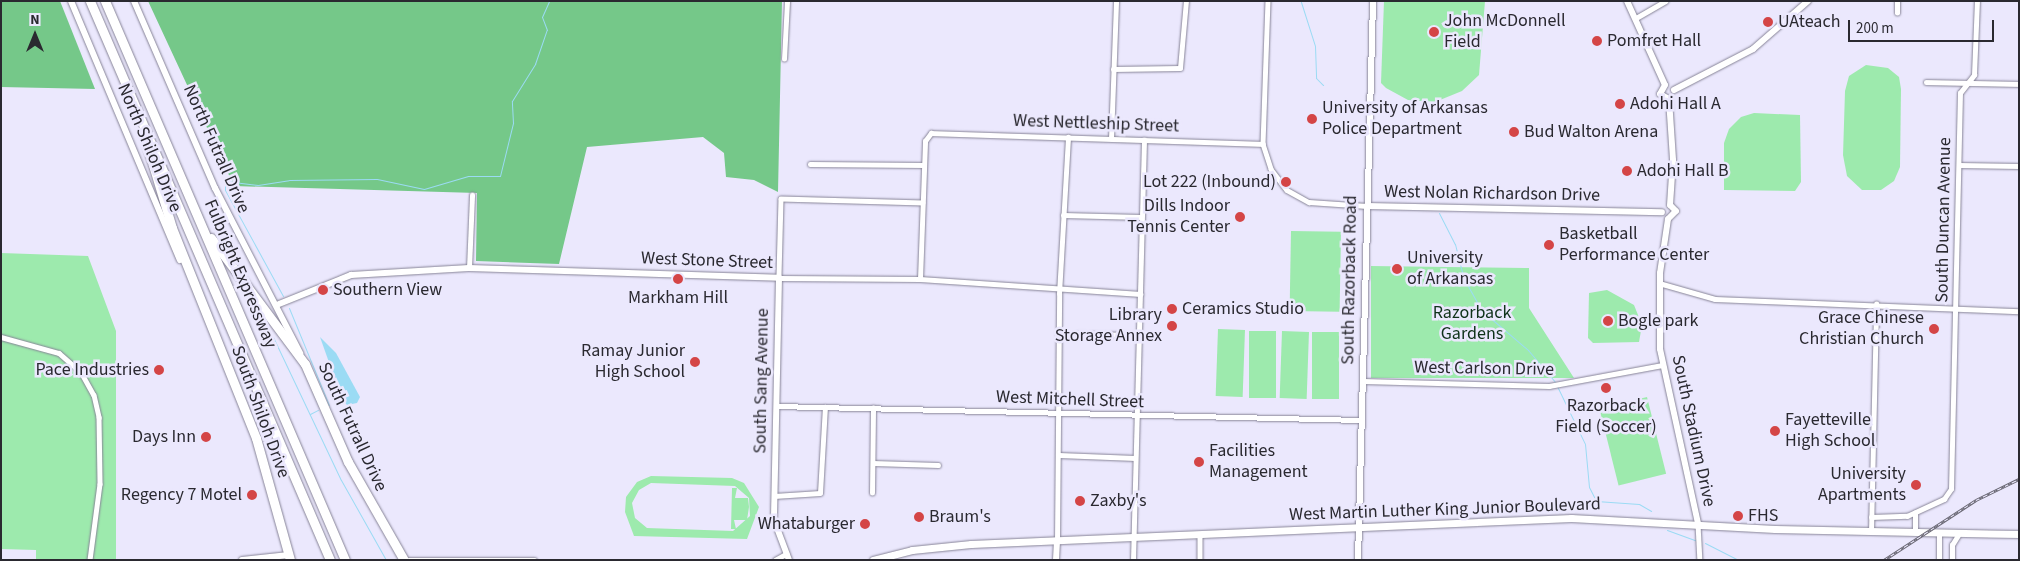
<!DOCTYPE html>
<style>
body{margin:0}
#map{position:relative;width:2020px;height:561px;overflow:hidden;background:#ebe8fd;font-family:"Source Sans 3",sans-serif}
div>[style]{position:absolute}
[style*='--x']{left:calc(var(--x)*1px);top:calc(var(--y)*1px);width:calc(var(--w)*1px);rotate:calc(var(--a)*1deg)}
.green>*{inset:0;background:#9deaad;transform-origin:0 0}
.forest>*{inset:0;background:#75c889}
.water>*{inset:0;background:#9bdbf4}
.stream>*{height:1px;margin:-0.5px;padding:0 0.5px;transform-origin:0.5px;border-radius:0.5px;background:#9bdbf4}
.roads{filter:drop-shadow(0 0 1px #878497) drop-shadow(0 0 1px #878497)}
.street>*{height:4.5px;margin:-2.25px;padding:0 2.25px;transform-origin:2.25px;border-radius:2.25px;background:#fff}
.secondary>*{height:6px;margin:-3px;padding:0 3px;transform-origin:3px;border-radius:3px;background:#fff}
.primary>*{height:7px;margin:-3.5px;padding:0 3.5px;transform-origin:3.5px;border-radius:3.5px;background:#fff}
.highway>*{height:9px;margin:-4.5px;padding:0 4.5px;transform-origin:4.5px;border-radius:4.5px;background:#fff}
.rail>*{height:3px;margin-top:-1.5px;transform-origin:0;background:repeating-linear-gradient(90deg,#ebe8fd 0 4px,#676571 0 8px);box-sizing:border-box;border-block:1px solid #676571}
.dots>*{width:14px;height:14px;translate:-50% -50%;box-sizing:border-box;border:2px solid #ebe8fd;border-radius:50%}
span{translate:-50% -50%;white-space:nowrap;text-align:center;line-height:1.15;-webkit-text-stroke:5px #ebe8fd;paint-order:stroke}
.poi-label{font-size:18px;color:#2a2930}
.left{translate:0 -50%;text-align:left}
.right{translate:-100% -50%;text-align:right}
.street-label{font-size:18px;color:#2a2930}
.park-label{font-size:18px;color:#0f3219}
.frame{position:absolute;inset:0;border:2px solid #2a2930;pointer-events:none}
.north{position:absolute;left:10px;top:10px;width:50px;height:50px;-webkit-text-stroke:4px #ebe8fd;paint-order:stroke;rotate:0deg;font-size:14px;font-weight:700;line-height:20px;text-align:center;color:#2a2930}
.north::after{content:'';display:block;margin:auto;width:18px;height:22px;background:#2a2930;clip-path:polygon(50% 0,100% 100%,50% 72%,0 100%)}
.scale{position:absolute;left:1848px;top:20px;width:146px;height:22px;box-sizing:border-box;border:2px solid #2a2930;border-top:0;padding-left:6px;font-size:15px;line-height:18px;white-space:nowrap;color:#2a2930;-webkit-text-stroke:4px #ebe8fd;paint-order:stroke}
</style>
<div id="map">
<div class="green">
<div style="clip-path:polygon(1384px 1px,1485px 1px,1479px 75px,1462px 91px,1435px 102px,1408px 100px,1386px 88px,1381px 83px)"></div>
<div style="clip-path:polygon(1866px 65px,1888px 68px,1899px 77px,1901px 89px,1900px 167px,1894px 181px,1881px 190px,1862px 190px,1847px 176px,1843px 155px,1845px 91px,1849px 76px)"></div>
<div style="clip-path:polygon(1754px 113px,1800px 115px,1801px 182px,1795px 191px,1724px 190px,1724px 143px,1729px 129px,1741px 117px)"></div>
<div style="left:1291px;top:231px;width:50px;height:80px;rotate:1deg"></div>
<div style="clip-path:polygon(1px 253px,88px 256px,116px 331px,116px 560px,36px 560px,36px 550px,1px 549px)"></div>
<div style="clip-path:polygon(1371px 266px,1529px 268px,1529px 308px,1574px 378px,1371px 378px)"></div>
<div style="clip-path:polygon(1607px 290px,1634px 305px,1642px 325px,1639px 342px,1593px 343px,1588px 338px,1589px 293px)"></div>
<div style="left:1218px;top:329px;width:27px;height:67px;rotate:2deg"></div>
<div style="left:1249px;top:331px;width:27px;height:67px"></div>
<div style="left:1282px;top:331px;width:27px;height:67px;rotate:2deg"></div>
<div style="left:1312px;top:332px;width:27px;height:67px"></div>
<div style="left:1647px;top:397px;width:79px;height:49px;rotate:76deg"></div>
<div style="clip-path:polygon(evenodd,651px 476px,732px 478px,744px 483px,759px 507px,747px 539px,634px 536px,625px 512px,626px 497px,637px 482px,651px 476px,651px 483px,735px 486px,749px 498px,750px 516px,733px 531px,647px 528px,635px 518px,632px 503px,639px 490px,651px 483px)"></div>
<div style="clip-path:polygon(732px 488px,737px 488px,735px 498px,748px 498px,749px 507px,747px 520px,734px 520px,736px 529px,731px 529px)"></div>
</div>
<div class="forest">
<div style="clip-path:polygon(1px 1px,60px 1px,95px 89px,1px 87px)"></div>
<div style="clip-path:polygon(148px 1px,782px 1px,778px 192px,754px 180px,726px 177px,724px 153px,703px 137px,587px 147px,559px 264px,476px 261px,477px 193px,234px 186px)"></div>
</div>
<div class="water">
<div style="clip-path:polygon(320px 337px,336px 353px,360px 397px,357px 403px,347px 405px,342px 399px)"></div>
</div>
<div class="stream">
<div style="--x:1301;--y:2;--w:46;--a:72.3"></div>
<div style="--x:1315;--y:46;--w:32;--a:88"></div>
<div style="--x:1316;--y:78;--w:10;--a:45"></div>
<div style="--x:1439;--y:213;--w:35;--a:63"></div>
<div style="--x:1455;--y:244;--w:34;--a:76"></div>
<div style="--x:1463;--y:277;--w:38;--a:61"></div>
<div style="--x:1481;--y:310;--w:62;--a:40.4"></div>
<div style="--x:1528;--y:350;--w:43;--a:49.7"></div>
<div style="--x:283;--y:296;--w:121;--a:-118.7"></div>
<div style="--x:225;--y:190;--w:9;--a:-90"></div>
<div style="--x:225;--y:181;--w:33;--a:7"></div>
<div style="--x:258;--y:185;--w:31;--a:-9"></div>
<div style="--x:289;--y:180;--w:88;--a:-0.7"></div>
<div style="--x:377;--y:179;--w:48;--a:12"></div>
<div style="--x:424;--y:189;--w:46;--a:-16.5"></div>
<div style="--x:468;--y:176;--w:32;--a:0"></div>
<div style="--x:500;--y:176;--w:55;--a:-76.2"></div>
<div style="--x:513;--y:123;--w:22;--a:-93"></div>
<div style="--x:512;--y:101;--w:44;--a:-58.1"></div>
<div style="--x:535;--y:64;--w:36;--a:-71"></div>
<div style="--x:547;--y:30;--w:14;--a:-111"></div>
<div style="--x:542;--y:17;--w:17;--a:-66"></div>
<div style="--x:289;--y:308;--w:105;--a:67.6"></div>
<div style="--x:273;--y:337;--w:158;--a:64.6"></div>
<div style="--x:341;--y:480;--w:92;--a:60.6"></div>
<div style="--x:1557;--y:386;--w:64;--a:64.2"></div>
<div style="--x:1585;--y:444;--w:43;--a:84.7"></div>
<div style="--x:1589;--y:487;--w:16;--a:63"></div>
<div style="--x:1596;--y:501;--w:43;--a:4"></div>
<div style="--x:1639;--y:504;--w:14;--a:30"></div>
<div style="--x:310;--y:414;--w:9;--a:-27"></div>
<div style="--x:1667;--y:530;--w:30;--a:20"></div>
<div style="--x:1705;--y:543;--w:38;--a:27"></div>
</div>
<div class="roads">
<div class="street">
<div style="--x:1268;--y:1;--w:143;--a:92"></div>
<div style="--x:1263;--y:144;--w:26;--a:72"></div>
<div style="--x:1271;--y:169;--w:26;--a:53"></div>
<div style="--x:1287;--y:190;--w:25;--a:29"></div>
<div style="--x:1309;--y:202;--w:58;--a:3.9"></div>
<div style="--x:1897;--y:13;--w:12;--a:-90"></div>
<div style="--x:1636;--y:18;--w:34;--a:-30"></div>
<div style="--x:784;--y:59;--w:58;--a:-87"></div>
<div style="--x:1113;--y:69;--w:67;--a:-0.9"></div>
<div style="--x:1180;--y:68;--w:67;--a:-84.9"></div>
<div style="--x:1926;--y:82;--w:93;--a:1.2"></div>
<div style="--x:1111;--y:139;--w:138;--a:-87.9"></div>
<div style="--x:810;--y:164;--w:114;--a:0.5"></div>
<div style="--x:1959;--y:165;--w:60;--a:1"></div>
<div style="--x:923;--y:203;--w:142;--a:-178.4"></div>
<div style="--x:781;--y:199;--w:79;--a:91.5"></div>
<div style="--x:779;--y:278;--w:141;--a:0.4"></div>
<div style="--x:920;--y:279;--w:221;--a:3.9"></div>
<div style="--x:1063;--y:215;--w:78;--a:1.5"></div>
<div style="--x:469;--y:268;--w:73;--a:-87.6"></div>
<div style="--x:920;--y:279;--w:138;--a:-87.9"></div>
<div style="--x:925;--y:141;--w:10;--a:-53"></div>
<div style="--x:931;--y:133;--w:332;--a:1.9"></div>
<div style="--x:1659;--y:283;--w:58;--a:15.9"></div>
<div style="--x:1715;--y:299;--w:304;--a:2.3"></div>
<div style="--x:1077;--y:334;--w:62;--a:0.9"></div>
<div style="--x:1;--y:337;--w:60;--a:15.4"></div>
<div style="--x:59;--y:353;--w:29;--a:41"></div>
<div style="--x:81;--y:372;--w:26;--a:61"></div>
<div style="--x:94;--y:395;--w:23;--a:77"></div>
<div style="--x:99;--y:417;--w:67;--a:89.1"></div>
<div style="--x:100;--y:484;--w:77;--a:97.5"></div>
<div style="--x:1363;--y:381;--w:186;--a:1.5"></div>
<div style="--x:1549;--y:386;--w:115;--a:-10.5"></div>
<div style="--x:776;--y:406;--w:586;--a:1.37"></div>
<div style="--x:1059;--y:455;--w:76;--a:2.3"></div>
<div style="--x:873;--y:463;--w:65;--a:1.8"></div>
<div style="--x:872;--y:493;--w:85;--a:-89.3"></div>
<div style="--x:774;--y:496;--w:46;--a:-3.7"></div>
<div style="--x:820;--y:493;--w:86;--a:-86.7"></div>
<div style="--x:1871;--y:517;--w:36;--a:-2"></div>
<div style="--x:1907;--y:516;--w:41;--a:-24.7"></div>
<div style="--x:1944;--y:499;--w:12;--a:-55"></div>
<div style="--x:1951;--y:489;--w:396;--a:-88.7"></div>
<div style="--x:1960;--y:93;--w:23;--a:-52"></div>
<div style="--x:1974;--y:75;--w:74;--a:-87.7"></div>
<div style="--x:1698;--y:524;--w:36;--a:87"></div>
<div style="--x:1871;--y:532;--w:228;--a:-88.7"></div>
<div style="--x:1915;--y:533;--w:20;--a:-90"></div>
<div style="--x:1200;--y:535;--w:25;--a:90"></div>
<div style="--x:1057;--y:541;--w:247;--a:-89.5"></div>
<div style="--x:1059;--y:294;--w:157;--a:-86.7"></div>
<div style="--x:409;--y:560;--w:126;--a:0"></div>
<div style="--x:775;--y:560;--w:13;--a:-29"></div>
<div style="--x:1133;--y:560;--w:420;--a:-88.5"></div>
<div style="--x:1939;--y:560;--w:26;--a:-90"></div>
<div style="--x:1952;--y:560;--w:15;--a:-90"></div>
<div style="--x:1952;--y:545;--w:13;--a:-58"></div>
</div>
<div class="secondary">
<div style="--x:71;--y:1;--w:281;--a:67.2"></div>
<div style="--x:134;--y:1;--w:204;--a:66.6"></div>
<div style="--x:215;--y:188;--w:186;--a:62.7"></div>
<div style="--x:1627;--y:1;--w:92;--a:65.7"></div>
<div style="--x:1665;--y:85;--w:10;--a:119"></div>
<div style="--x:1660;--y:94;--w:10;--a:29"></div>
<div style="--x:1674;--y:90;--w:89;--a:-27.4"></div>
<div style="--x:1753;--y:49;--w:73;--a:-41.1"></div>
<div style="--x:1669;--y:99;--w:61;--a:86.2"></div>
<div style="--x:1673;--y:160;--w:45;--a:93.8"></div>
<div style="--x:1367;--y:206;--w:295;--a:1.2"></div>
<div style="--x:1668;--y:219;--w:55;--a:98.4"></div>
<div style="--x:1660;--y:273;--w:76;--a:90"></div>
<div style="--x:1660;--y:349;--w:179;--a:77.7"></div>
<div style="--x:1668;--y:219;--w:11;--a:-45"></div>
<div style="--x:1676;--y:211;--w:8;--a:-135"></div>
<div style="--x:279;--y:304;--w:78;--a:-21.9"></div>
<div style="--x:351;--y:275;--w:118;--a:-3.4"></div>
<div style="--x:469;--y:268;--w:310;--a:1.8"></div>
<div style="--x:779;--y:278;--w:242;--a:91.2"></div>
<div style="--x:774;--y:520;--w:43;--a:69.4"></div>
<div style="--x:242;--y:560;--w:47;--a:-6.1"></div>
<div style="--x:1056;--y:560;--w:19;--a:-87"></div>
<div style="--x:1358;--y:560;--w:559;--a:-88.46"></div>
</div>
<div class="primary">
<div style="--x:873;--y:560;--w:40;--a:-14.4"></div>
<div style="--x:912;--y:550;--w:59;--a:-5.8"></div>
<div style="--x:971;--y:544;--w:601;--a:-2.48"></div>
<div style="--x:1571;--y:518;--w:204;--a:3.1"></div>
<div style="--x:1775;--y:529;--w:244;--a:1.2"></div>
</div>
<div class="highway">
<div style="--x:90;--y:1;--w:608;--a:66.76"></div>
<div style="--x:105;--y:1;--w:608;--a:66.76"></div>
<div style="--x:147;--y:145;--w:87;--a:73.2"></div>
<div style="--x:172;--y:228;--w:226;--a:68.2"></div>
<div style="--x:256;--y:438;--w:127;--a:74.4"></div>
<div style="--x:211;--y:238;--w:157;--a:53.3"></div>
<div style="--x:305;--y:364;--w:107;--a:66.3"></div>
<div style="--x:348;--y:462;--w:113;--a:60.3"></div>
</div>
</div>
<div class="rail">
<div style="--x:1884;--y:560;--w:110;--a:-33.1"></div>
<div style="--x:1976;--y:500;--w:48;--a:-26"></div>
</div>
<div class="dots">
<div style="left:1768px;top:22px;background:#d44546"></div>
<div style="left:1434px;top:32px;background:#d44546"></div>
<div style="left:1597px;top:41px;background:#d44546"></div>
<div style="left:1620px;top:104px;background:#d44546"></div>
<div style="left:1312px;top:119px;background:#d44546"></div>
<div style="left:1514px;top:132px;background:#d44546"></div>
<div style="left:1627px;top:171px;background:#d44546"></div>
<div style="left:1286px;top:182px;background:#d44546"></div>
<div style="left:1240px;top:217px;background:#d44546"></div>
<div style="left:1549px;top:245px;background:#d44546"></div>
<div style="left:1397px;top:269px;background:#d44546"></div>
<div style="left:678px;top:279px;background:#d44546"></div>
<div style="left:323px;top:290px;background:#d44546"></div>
<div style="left:1172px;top:309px;background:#d44546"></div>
<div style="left:1608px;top:321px;background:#d44546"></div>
<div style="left:1172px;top:326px;background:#d44546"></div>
<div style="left:1934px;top:329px;background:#d44546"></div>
<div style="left:695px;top:362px;background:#d44546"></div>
<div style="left:159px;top:370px;background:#d44546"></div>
<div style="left:1606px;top:388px;background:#d44546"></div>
<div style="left:1775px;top:431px;background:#d44546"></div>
<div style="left:206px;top:437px;background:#d44546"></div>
<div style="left:1199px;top:462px;background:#d44546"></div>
<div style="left:1916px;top:485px;background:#d44546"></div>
<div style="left:252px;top:495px;background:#d44546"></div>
<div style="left:1080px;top:501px;background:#d44546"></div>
<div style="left:1738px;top:516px;background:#d44546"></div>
<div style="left:919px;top:517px;background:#d44546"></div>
<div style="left:865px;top:524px;background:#d44546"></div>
</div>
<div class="poi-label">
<span class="left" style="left:1444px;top:32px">John McDonnell<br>Field</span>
<span class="left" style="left:1778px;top:22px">UAteach</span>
<span class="left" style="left:1607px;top:41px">Pomfret Hall</span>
<span class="left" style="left:1630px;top:104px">Adohi Hall A</span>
<span class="left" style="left:1322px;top:119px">University of Arkansas<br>Police Department</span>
<span class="left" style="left:1524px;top:132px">Bud Walton Arena</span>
<span class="left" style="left:1637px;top:171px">Adohi Hall B</span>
<span class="right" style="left:1276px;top:182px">Lot 222 (Inbound)</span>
<span class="right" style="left:1230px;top:217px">Dills Indoor<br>Tennis Center</span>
<span class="left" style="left:1559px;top:245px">Basketball<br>Performance Center</span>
<span class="left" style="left:1407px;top:269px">University<br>of Arkansas</span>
<span class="left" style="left:333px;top:290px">Southern View</span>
<span style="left:678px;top:298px">Markham Hill</span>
<span class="left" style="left:1182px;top:309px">Ceramics Studio</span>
<span class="right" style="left:1162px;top:326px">Library<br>Storage Annex</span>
<span class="right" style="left:1924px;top:329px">Grace Chinese<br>Christian Church</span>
<span class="left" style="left:1618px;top:321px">Bogle park</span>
<span class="right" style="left:685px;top:362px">Ramay Junior<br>High School</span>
<span class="right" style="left:149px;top:370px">Pace Industries</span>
<span style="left:1606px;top:417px">Razorback<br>Field (Soccer)</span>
<span class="left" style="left:1785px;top:431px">Fayetteville<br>High School</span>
<span class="right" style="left:196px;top:437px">Days Inn</span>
<span class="left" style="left:1209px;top:462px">Facilities<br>Management</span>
<span class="right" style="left:1906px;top:485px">University<br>Apartments</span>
<span class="right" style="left:242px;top:495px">Regency 7 Motel</span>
<span class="left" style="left:1090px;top:501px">Zaxby's</span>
<span class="left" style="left:1748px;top:516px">FHS</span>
<span class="left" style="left:929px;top:517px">Braum's</span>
<span class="right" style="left:855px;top:524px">Whataburger</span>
</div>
<div class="street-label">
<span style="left:1096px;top:124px;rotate:2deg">West Nettleship Street</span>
<span style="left:149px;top:148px;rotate:67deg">North Shiloh Drive</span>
<span style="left:216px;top:149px;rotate:66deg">North Futrall Drive</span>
<span style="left:1492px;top:194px;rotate:1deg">West Nolan Richardson Drive</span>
<span style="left:1944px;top:220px;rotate:-89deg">South Duncan Avenue</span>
<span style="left:707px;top:261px;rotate:2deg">West Stone Street</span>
<span style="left:240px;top:274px;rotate:67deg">Fulbright Expressway</span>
<span style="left:1350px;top:280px;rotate:-89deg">South Razorback Road</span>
<span style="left:1484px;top:369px;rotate:1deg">West Carlson Drive</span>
<span style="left:762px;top:381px;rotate:-89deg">South Sang Avenue</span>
<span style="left:1070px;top:400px;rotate:2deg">West Mitchell Street</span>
<span style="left:260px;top:412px;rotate:70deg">South Shiloh Drive</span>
<span style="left:352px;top:427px;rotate:65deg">South Futrall Drive</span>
<span style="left:1693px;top:431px;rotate:78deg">South Stadium Drive</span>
<span style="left:1445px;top:510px;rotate:-2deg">West Martin Luther King Junior Boulevard</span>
</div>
<div class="park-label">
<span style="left:1472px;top:324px">Razorback<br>Gardens</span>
</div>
<div class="frame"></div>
<div class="north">N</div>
<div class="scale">200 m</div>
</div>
